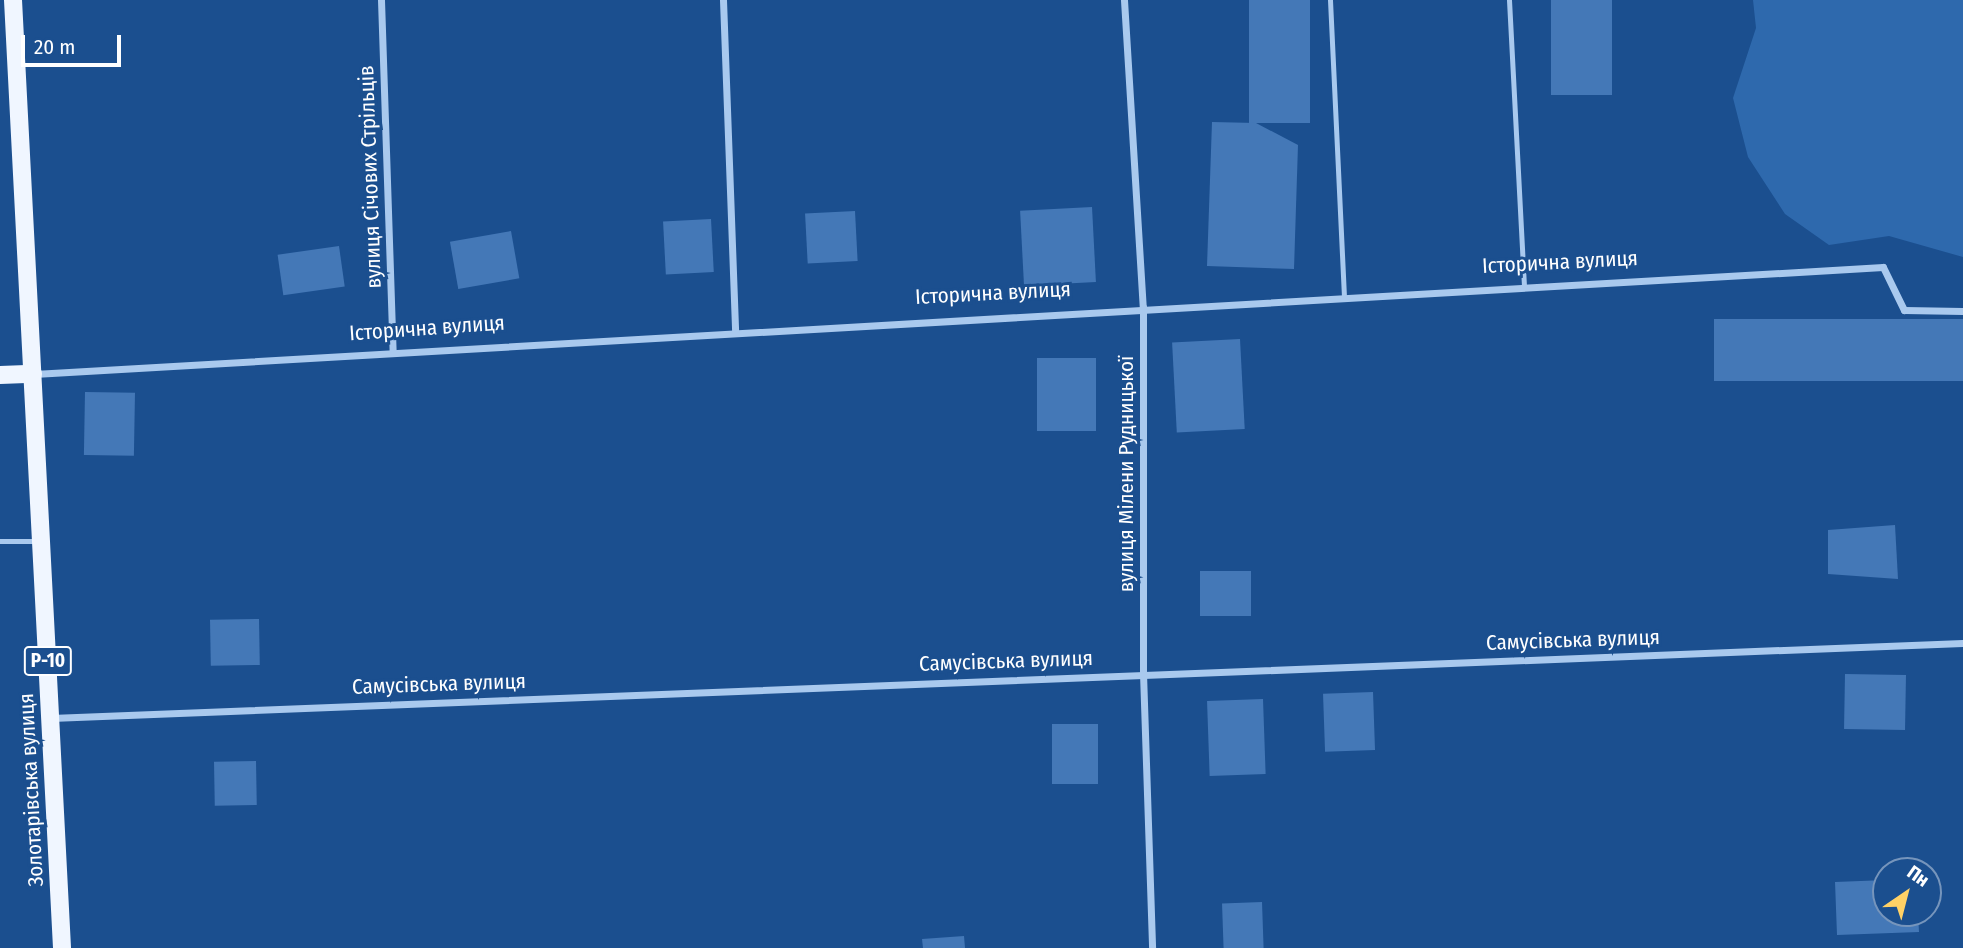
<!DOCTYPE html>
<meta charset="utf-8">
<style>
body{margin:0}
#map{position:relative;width:1963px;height:948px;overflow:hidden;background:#1b4f8f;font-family:"Fira Sans Condensed",sans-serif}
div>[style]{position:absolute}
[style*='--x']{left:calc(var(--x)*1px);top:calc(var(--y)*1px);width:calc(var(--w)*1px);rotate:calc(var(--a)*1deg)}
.green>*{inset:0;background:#2e69ad}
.building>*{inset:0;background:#4478b7;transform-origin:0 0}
.service>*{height:5px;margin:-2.5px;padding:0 2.5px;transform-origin:2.5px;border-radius:2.5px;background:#a9c9ee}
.minor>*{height:7px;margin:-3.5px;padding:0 3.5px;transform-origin:3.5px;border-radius:3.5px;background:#a9c9ee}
.primary>*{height:18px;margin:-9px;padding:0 9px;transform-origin:9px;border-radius:9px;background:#f0f6ff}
span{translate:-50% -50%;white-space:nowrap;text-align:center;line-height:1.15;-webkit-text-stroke:6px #1b4f8f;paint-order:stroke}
.shield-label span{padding:2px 5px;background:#1b4f8f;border:2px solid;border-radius:5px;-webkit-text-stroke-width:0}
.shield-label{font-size:19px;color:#fff;font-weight:700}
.street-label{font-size:21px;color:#fff}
.north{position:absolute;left:1872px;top:857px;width:70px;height:70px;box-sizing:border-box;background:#1b4f8f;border:2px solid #7695bc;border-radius:50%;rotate:35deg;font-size:19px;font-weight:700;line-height:28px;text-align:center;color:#fff}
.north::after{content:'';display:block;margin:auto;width:24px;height:32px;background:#ffd166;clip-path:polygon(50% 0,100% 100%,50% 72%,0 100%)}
.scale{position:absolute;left:21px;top:35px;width:100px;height:32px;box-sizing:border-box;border:4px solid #fff;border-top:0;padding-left:9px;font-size:21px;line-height:24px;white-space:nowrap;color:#fff;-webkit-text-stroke:5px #1b4f8f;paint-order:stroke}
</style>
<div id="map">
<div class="green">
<div style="clip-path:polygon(1753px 0,1963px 0,1963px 257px,1889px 236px,1829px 245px,1785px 214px,1748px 157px,1733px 98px,1756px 28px)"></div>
</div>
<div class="building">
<div style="left:1249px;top:0;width:61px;height:123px"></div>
<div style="left:1551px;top:0;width:61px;height:95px"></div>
<div style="clip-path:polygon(1212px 122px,1256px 123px,1298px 145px,1294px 269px,1207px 266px)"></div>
<div style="left:1092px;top:207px;width:75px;height:72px;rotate:87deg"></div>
<div style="left:855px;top:211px;width:50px;height:50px;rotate:87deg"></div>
<div style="left:711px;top:219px;width:53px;height:48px;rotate:87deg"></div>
<div style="left:511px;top:231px;width:48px;height:62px;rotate:80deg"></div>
<div style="left:339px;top:246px;width:41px;height:62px;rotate:82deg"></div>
<div style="left:1963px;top:319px;width:62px;height:249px;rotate:90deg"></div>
<div style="left:1240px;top:339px;width:90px;height:68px;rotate:87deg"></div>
<div style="left:1037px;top:358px;width:59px;height:73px"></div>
<div style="left:85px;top:392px;width:50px;height:63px;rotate:1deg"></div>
<div style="clip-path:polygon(1895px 525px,1898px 579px,1828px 574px,1828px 530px)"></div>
<div style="left:1200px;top:571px;width:51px;height:45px"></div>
<div style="left:259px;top:619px;width:46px;height:49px;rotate:89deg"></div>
<div style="left:1845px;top:674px;width:61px;height:55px;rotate:1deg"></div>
<div style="left:1373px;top:692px;width:58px;height:50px;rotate:88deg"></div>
<div style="left:1263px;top:699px;width:75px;height:56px;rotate:88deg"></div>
<div style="left:1052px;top:724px;width:46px;height:60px"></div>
<div style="left:256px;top:761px;width:44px;height:42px;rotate:89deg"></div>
<div style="clip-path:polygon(1886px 880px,1886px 913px,1918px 913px,1919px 932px,1837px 935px,1835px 882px)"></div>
<div style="left:1262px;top:902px;width:46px;height:40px;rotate:88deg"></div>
<div style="clip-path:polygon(964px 936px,965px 948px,923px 948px,922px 939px)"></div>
</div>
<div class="service">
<div style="--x:1330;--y:0;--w:296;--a:87.3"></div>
<div style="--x:1509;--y:0;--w:286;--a:87"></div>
<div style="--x:0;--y:541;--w:39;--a:0"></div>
</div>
<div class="minor">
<div style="--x:381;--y:0;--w:353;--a:88.1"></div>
<div style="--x:723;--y:0;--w:331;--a:87.9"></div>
<div style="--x:1124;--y:0;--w:308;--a:86.5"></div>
<div style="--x:1143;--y:307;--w:366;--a:90"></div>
<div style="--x:1143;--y:673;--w:275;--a:88.1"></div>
<div style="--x:34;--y:374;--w:1852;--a:-3.31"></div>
<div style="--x:1883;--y:267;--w:48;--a:64"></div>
<div style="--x:1904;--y:310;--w:59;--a:1"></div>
<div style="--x:51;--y:718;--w:1913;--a:-2.25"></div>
</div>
<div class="primary">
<div style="--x:13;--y:0;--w:949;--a:87.04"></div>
<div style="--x:0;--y:375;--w:33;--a:-2"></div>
</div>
<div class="shield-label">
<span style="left:48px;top:661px">Р-10</span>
</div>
<div class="street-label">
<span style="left:370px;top:177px;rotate:-92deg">вулиця Січових Стрільців</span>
<span style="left:1560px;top:262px;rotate:-3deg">Історична вулиця</span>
<span style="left:993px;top:293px;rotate:-3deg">Історична вулиця</span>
<span style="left:427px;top:328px;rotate:-4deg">Історична вулиця</span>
<span style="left:1126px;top:474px;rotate:-90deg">вулиця Мілени Рудницької</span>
<span style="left:1573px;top:640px;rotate:-2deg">Самусівська вулиця</span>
<span style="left:1006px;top:661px;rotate:-2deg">Самусівська вулиця</span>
<span style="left:439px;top:684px;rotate:-2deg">Самусівська вулиця</span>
<span style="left:31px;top:790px;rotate:-93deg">Золотарівська вулиця</span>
</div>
<div class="north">Пн</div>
<div class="scale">20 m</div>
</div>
